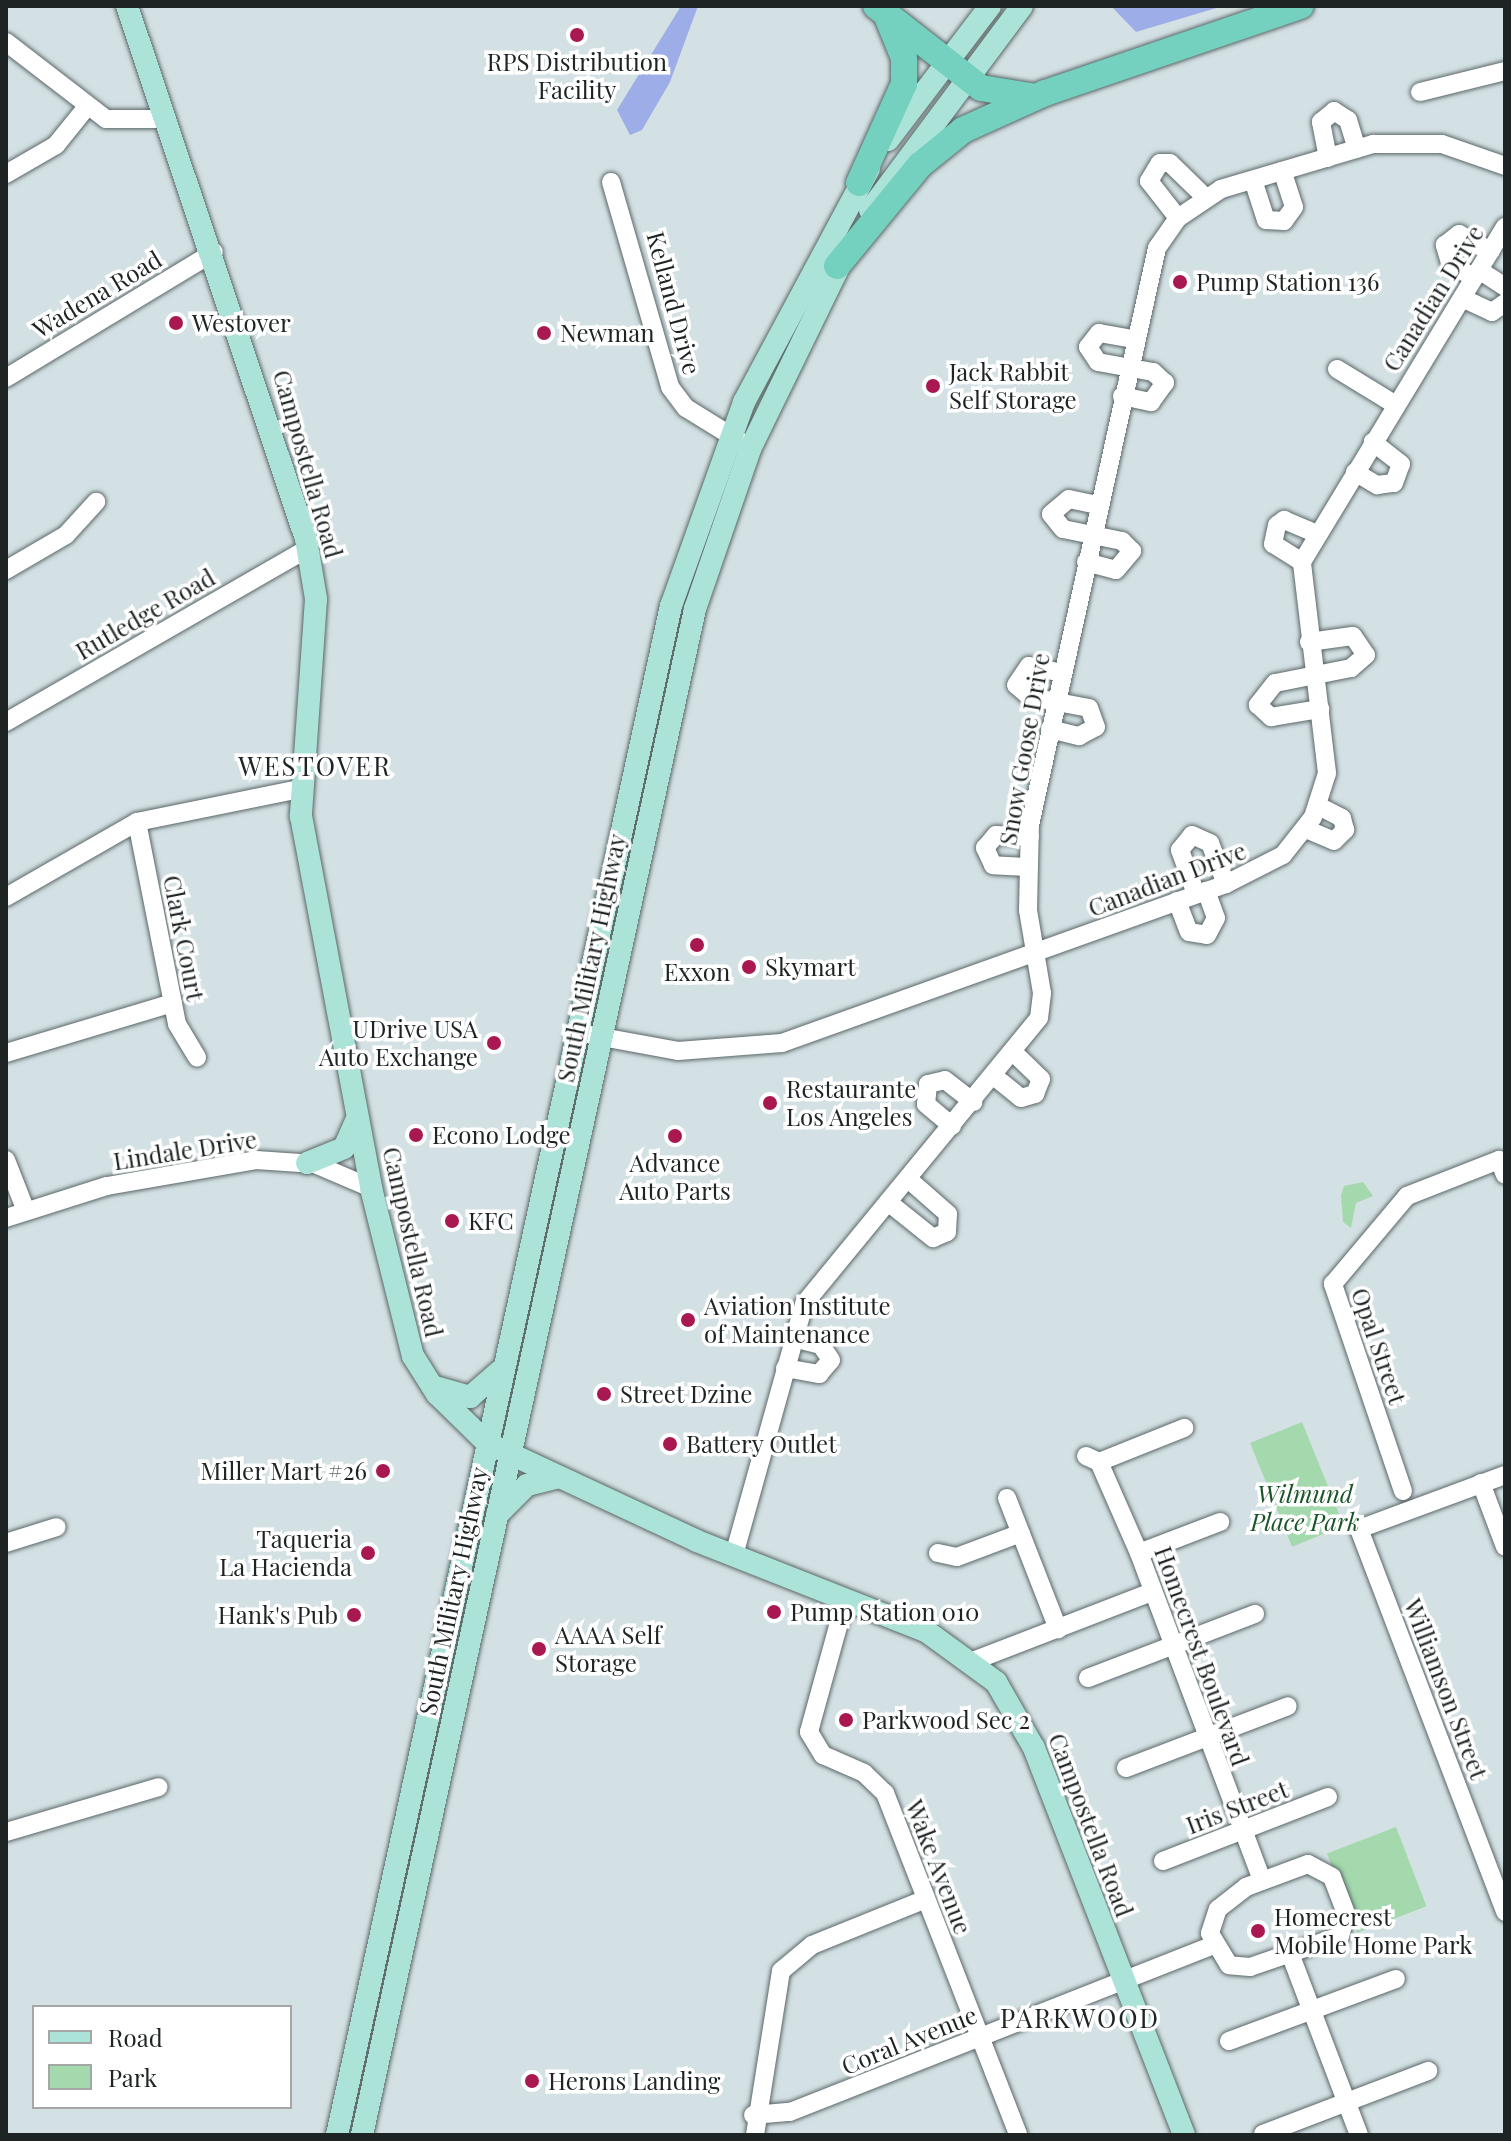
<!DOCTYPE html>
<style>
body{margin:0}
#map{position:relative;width:1511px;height:2141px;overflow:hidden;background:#d4e1e4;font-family:"Playfair Display",serif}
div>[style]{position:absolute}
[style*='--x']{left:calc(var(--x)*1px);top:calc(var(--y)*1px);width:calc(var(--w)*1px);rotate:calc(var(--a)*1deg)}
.green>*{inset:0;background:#a3d9ac;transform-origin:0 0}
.water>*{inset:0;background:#9dade7}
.roads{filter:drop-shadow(0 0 2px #5b6769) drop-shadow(0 0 2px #5b6769)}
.minor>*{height:18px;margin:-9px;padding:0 9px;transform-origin:9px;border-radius:9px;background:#fff}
.major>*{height:22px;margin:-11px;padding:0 11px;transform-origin:11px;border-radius:11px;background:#ace3d9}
.highway>*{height:26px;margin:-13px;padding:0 13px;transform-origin:13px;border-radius:13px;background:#74d1bf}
.dots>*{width:22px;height:22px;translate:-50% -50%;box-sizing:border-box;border:4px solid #fff;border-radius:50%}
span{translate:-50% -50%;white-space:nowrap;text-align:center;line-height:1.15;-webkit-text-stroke:7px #fff;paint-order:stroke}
.poi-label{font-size:24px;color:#1e2324}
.left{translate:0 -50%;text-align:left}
.right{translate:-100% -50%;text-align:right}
.street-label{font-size:24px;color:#1e2324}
.park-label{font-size:24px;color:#195429;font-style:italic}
.neighbourhood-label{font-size:26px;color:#1e2324;letter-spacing:2px}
.frame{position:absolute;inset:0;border:8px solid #1e2324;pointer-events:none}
.legend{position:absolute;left:32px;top:2005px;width:260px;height:104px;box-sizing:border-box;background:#fff;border:2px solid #a5a7a7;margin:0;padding:10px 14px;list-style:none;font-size:24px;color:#1e2324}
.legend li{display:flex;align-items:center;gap:16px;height:40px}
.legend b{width:40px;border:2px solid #a5a7a7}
</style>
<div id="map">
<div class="green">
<div style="clip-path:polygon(1363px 1182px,1373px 1196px,1356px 1203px,1351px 1228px,1343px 1222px,1341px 1195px,1344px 1186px)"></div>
<div style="left:1302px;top:1422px;width:112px;height:56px;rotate:68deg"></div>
<div style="left:1396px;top:1827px;width:85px;height:74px;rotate:69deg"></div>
</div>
<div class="water">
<div style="clip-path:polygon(681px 6px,698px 6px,670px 82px,642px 130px,630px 135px,617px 110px)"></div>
<div style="clip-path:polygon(1111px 6px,1223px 6px,1136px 32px)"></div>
</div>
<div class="roads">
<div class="minor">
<div style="--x:6;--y:42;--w:126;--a:37.6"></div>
<div style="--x:106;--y:119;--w:61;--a:0"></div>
<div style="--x:1420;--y:92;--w:88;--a:-13.9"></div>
<div style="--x:1328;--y:158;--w:37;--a:-101"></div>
<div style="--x:1321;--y:122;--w:17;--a:-40"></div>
<div style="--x:1334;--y:111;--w:17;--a:33"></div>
<div style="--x:1348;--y:120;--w:30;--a:73"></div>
<div style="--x:6;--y:174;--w:58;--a:-30.1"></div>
<div style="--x:56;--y:145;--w:48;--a:-51"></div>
<div style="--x:1253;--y:180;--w:42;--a:72"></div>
<div style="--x:1266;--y:220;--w:18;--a:3"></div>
<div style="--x:1284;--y:221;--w:17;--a:-54"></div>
<div style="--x:1294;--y:207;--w:38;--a:-108"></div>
<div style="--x:611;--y:182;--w:213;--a:73.9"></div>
<div style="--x:670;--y:387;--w:26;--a:53"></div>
<div style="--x:686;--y:408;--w:65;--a:31.7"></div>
<div style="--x:1178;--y:218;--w:47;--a:-128.1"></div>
<div style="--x:1149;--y:181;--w:21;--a:-59"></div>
<div style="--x:1160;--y:163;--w:10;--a:0"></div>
<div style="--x:1170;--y:163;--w:49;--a:44.2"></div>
<div style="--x:1479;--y:270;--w:31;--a:33"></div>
<div style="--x:1474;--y:278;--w:28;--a:-148"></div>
<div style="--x:1450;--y:263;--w:19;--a:-106"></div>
<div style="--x:1445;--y:245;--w:18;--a:-38"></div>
<div style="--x:1459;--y:234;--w:36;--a:28"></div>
<div style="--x:1462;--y:298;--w:33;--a:25"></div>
<div style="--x:1492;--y:312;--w:16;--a:-35"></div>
<div style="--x:1337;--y:369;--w:69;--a:31.4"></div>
<div style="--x:6;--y:378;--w:243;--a:-31.2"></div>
<div style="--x:1122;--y:396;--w:30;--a:12"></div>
<div style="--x:1151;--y:402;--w:24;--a:-54"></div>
<div style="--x:1165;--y:383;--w:16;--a:-137"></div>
<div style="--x:1153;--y:372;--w:56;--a:-169.7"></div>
<div style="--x:1098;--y:362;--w:18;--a:-124"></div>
<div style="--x:1088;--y:347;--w:18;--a:-52"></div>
<div style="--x:1099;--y:333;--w:36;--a:10"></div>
<div style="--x:1355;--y:472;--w:26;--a:31"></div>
<div style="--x:1377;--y:485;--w:17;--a:-7"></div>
<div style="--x:1394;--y:483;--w:20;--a:-70"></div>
<div style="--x:1401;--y:464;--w:36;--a:-142"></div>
<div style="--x:1086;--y:562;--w:31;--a:15"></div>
<div style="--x:1116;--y:570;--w:25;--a:-50"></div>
<div style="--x:1132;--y:551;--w:14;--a:-135"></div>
<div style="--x:1122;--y:541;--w:60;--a:-168.5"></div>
<div style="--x:1063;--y:529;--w:19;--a:-129"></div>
<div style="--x:1051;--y:514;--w:23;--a:-40"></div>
<div style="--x:1069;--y:499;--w:30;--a:12"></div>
<div style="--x:1302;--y:562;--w:34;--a:-148"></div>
<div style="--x:1273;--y:544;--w:19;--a:-78"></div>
<div style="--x:1277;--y:525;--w:9;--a:-36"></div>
<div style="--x:1284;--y:520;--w:36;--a:23"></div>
<div style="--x:6;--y:570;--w:69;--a:-30.3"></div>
<div style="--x:66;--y:535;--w:45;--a:-47.7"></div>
<div style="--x:1309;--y:642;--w:44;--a:-7.8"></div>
<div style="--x:1353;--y:636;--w:23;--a:56"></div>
<div style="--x:1366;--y:655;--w:20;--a:139"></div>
<div style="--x:1351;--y:668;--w:77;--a:168.8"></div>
<div style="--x:1275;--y:683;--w:28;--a:128"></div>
<div style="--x:1258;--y:705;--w:18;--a:43"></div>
<div style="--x:1271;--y:717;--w:50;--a:-9.3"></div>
<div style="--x:6;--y:722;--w:349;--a:-29.9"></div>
<div style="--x:1050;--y:729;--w:30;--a:14"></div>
<div style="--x:1079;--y:736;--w:19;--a:-28"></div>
<div style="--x:1096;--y:727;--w:20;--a:-110"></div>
<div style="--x:1089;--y:708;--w:60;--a:-169.4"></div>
<div style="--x:1030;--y:697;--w:18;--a:-139"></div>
<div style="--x:1016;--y:685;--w:23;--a:-56"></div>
<div style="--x:1029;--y:666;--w:34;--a:12"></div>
<div style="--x:137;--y:822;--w:206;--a:78.8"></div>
<div style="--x:177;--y:1024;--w:39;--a:59"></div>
<div style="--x:1306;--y:829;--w:30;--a:23"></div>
<div style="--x:1334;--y:841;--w:16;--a:-45"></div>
<div style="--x:1345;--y:830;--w:12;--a:-104"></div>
<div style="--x:1342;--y:818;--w:27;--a:-153"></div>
<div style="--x:1027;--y:867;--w:34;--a:-177"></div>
<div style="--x:993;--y:865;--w:19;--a:-115"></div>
<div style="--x:985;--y:848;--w:17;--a:-50"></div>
<div style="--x:996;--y:835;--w:34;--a:3"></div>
<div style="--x:1196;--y:894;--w:47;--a:-110"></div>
<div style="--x:1180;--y:850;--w:19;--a:-51"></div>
<div style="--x:1192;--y:835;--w:20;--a:24"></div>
<div style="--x:1210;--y:843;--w:44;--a:68.7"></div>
<div style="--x:6;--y:897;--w:151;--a:-29.8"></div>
<div style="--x:137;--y:822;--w:165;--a:-11.5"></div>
<div style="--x:1177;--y:901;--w:33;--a:69"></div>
<div style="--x:1189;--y:932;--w:18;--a:9"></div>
<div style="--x:1207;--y:935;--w:19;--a:-62"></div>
<div style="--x:1216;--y:918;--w:29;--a:-110"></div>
<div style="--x:591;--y:1035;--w:88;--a:10.4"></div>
<div style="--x:678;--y:1051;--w:104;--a:-4.4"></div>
<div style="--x:782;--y:1043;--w:472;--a:-19.7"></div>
<div style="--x:1226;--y:884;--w:64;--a:-27"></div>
<div style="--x:1283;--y:855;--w:48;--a:-51.7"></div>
<div style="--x:1313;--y:817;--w:46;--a:-72.3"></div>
<div style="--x:1327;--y:773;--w:212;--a:-96.8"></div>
<div style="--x:1302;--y:562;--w:392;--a:-58.8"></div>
<div style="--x:6;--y:1053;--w:174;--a:-16.7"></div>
<div style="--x:995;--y:1077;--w:33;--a:39"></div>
<div style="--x:1021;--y:1098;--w:15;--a:-16"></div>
<div style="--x:1035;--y:1094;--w:16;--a:-68"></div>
<div style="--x:1041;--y:1079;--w:37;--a:-136"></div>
<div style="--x:952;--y:1126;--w:34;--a:-140"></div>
<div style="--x:926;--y:1104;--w:20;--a:-84"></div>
<div style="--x:928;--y:1084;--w:17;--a:-13"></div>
<div style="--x:945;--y:1080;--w:36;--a:38"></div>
<div style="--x:6;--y:1160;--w:55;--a:68.6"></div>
<div style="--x:888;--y:1202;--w:58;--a:38.7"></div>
<div style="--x:933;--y:1238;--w:15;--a:-23"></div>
<div style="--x:947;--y:1232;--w:18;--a:-87"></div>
<div style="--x:948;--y:1214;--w:53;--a:-138.8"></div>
<div style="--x:6;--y:1218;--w:106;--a:-17.6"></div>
<div style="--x:107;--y:1186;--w:151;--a:-9.9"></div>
<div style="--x:256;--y:1160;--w:59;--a:3.9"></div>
<div style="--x:315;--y:1164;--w:61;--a:23.2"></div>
<div style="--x:785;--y:1368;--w:35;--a:10"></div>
<div style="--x:819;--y:1374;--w:18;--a:-49"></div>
<div style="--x:831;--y:1360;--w:18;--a:-124"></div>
<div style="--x:821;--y:1345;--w:29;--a:-166"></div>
<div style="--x:1086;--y:1456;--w:14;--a:25"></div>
<div style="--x:1099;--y:1462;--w:99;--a:66.3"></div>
<div style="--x:1139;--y:1553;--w:350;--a:69.4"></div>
<div style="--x:1099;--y:1462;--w:92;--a:-21.8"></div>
<div style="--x:1505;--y:1475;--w:156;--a:159.7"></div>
<div style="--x:1359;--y:1529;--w:410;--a:69.1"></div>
<div style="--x:1481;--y:1483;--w:68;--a:69.4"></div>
<div style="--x:1403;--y:1491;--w:219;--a:-108.7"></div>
<div style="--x:1333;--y:1284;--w:115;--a:-49.9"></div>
<div style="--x:1407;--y:1196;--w:99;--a:-21.4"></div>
<div style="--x:1499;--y:1160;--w:16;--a:68"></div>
<div style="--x:1007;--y:1498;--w:141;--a:68.7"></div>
<div style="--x:6;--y:1543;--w:53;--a:-17.4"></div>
<div style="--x:938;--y:1553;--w:19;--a:12"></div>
<div style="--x:957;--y:1557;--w:68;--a:-20.6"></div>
<div style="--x:1139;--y:1553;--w:87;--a:-20.9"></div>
<div style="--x:734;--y:1555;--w:261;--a:-74.4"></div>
<div style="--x:804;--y:1304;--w:370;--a:-50.6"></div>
<div style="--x:1039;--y:1018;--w:25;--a:-83"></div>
<div style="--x:1042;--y:993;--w:84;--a:-99.6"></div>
<div style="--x:1028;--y:910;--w:85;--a:-88.7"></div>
<div style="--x:1030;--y:825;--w:591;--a:-77.59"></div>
<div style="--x:1157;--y:248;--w:37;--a:-55"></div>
<div style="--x:1178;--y:218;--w:52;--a:-34"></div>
<div style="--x:1221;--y:189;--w:159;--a:-16.5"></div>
<div style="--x:1373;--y:144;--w:69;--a:0"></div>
<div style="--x:1442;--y:144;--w:67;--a:19.2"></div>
<div style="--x:845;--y:1601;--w:136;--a:105.4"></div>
<div style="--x:809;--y:1732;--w:27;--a:59"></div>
<div style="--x:823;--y:1755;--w:45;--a:23.7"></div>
<div style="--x:864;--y:1773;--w:29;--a:44"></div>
<div style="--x:885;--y:1793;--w:367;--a:68.7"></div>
<div style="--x:973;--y:1661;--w:192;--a:-21.1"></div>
<div style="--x:1088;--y:1678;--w:179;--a:-21"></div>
<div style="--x:1126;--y:1768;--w:173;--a:-20.9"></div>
<div style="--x:6;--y:1832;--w:159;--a:-16.4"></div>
<div style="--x:1163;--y:1861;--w:177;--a:-21.2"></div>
<div style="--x:1308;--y:1864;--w:27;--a:28"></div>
<div style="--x:1332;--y:1877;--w:40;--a:69"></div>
<div style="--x:1346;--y:1914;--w:23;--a:105"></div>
<div style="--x:1340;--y:1936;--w:95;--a:161"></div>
<div style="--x:1250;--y:1967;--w:21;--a:-175"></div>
<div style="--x:1229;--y:1965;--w:37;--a:-121"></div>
<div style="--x:1210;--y:1933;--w:25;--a:-72"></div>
<div style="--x:1218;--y:1909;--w:36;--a:-38"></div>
<div style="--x:1246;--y:1887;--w:66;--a:-20.4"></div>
<div style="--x:1291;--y:1956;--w:191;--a:69.2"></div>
<div style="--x:1229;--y:2041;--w:178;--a:-20.4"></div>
<div style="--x:753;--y:2115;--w:37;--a:-5"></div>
<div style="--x:790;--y:2112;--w:455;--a:-21.5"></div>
<div style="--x:1263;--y:2134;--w:177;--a:-20.9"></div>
<div style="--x:755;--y:2135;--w:166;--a:-81"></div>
<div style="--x:781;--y:1971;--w:40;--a:-40"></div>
<div style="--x:812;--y:1945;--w:123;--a:-22"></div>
</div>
<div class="major">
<div style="--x:127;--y:6;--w:562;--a:71.44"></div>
<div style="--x:306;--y:539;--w:61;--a:80.5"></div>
<div style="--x:316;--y:599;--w:218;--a:94"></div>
<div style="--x:301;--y:816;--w:379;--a:79.3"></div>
<div style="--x:371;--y:1188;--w:173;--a:76"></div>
<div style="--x:413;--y:1356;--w:45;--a:57.7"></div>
<div style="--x:437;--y:1394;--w:70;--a:44.4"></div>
<div style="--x:487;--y:1443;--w:232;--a:25"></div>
<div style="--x:697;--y:1541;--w:246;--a:21.5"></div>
<div style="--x:926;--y:1631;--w:87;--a:36.1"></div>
<div style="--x:996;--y:1682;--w:76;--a:60.1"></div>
<div style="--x:1034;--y:1748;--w:415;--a:68.8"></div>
<div style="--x:888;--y:140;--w:168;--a:-52.7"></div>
<div style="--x:870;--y:210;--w:254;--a:-53.3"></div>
<div style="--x:307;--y:1163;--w:40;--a:-22"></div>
<div style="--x:344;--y:1148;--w:32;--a:-66"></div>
<div style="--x:432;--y:1386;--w:40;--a:16"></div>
<div style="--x:470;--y:1397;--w:40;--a:-41"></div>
<div style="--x:497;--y:1515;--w:42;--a:-45"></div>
<div style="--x:527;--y:1485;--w:33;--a:-14"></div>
<div style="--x:337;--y:2135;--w:1565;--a:-77.68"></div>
<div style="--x:671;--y:606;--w:217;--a:-70.3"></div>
<div style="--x:744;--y:402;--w:264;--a:-61.8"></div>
<div style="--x:362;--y:2135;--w:1562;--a:-77.69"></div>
<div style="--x:695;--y:609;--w:169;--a:-71"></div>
<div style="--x:750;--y:449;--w:217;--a:-64"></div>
</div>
<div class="highway">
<div style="--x:876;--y:6;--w:133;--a:38"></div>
<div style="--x:981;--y:88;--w:50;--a:9.3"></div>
<div style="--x:859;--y:183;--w:109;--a:-65.6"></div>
<div style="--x:904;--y:84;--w:26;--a:-90"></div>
<div style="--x:904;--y:58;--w:42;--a:-112.3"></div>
<div style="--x:837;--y:266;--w:131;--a:-50.6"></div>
<div style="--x:920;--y:165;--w:55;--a:-39.1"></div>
<div style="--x:963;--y:130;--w:90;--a:-24.3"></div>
<div style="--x:1045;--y:93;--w:270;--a:-18.8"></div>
</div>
</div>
<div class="dots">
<div style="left:577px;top:35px;background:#aa1851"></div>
<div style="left:1180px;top:282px;background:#aa1851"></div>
<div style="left:176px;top:323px;background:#aa1851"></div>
<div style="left:544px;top:333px;background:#aa1851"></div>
<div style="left:933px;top:386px;background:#aa1851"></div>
<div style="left:697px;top:945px;background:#aa1851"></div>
<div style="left:749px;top:967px;background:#aa1851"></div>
<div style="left:494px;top:1043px;background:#aa1851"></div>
<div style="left:770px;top:1103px;background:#aa1851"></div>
<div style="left:416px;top:1135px;background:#aa1851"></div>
<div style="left:675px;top:1136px;background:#aa1851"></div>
<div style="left:452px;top:1221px;background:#aa1851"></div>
<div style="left:688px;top:1320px;background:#aa1851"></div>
<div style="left:604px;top:1394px;background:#aa1851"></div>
<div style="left:670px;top:1444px;background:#aa1851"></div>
<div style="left:383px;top:1471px;background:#aa1851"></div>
<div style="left:368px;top:1553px;background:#aa1851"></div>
<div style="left:774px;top:1612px;background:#aa1851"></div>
<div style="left:354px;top:1615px;background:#aa1851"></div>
<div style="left:539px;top:1649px;background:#aa1851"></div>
<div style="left:846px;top:1720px;background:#aa1851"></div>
<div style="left:1258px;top:1931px;background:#aa1851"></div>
<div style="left:532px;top:2081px;background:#aa1851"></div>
</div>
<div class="poi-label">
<span style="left:577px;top:76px">RPS Distribution<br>Facility</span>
<span class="left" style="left:1196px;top:282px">Pump Station 136</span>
<span class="left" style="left:192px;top:323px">Westover</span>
<span class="left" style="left:560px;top:333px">Newman</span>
<span class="left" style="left:949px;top:386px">Jack Rabbit<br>Self Storage</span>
<span class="left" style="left:765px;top:967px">Skymart</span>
<span style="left:697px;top:972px">Exxon</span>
<span class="right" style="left:478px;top:1043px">UDrive USA<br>Auto Exchange</span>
<span class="left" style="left:786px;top:1103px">Restaurante<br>Los Angeles</span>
<span class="left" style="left:432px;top:1135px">Econo Lodge</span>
<span style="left:675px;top:1177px">Advance<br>Auto Parts</span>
<span class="left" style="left:468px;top:1221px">KFC</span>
<span class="left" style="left:704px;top:1320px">Aviation Institute<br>of Maintenance</span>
<span class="left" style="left:620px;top:1394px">Street Dzine</span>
<span class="left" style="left:686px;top:1444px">Battery Outlet</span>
<span class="right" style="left:367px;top:1471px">Miller Mart #26</span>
<span class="right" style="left:352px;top:1553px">Taqueria<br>La Hacienda</span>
<span class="left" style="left:790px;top:1612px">Pump Station 010</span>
<span class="right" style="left:338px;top:1615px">Hank's Pub</span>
<span class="left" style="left:555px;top:1649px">AAAA Self<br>Storage</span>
<span class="left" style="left:862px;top:1720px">Parkwood Sec 2</span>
<span class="left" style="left:1274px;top:1931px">Homecrest<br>Mobile Home Park</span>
<span class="left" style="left:548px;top:2081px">Herons Landing</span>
</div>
<div class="street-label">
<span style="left:97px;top:294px;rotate:-31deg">Wadena Road</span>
<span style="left:1433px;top:298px;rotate:-58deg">Canadian Drive</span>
<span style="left:674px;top:303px;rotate:75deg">Kelland Drive</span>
<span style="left:308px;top:464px;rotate:74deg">Campostella Road</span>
<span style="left:145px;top:614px;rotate:-30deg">Rutledge Road</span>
<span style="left:1024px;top:749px;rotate:-80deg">Snow Goose Drive</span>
<span style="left:1167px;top:879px;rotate:-21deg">Canadian Drive</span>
<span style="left:184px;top:938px;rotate:79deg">Clark Court</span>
<span style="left:591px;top:958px;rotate:-78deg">South Military Highway</span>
<span style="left:185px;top:1150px;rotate:-9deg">Lindale Drive</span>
<span style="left:413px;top:1242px;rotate:77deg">Campostella Road</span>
<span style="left:1379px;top:1346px;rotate:71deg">Opal Street</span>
<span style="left:453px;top:1591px;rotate:-78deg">South Military Highway</span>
<span style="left:1202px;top:1656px;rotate:70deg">Homecrest Boulevard</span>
<span style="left:1446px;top:1689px;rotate:69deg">Williamson Street</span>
<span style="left:1237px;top:1807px;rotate:-21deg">Iris Street</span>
<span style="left:1091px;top:1825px;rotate:69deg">Campostella Road</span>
<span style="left:939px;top:1867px;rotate:69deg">Wake Avenue</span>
<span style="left:909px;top:2040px;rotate:-22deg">Coral Avenue</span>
</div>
<div class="park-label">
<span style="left:1305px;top:1508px">Wilmund<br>Place Park</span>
</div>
<div class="neighbourhood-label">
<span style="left:315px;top:766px">WESTOVER</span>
<span style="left:1080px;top:2018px">PARKWOOD</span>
</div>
<div class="frame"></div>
<ul class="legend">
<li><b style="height:10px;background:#ace3d9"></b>Road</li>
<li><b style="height:22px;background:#a3d9ac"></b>Park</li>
</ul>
</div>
